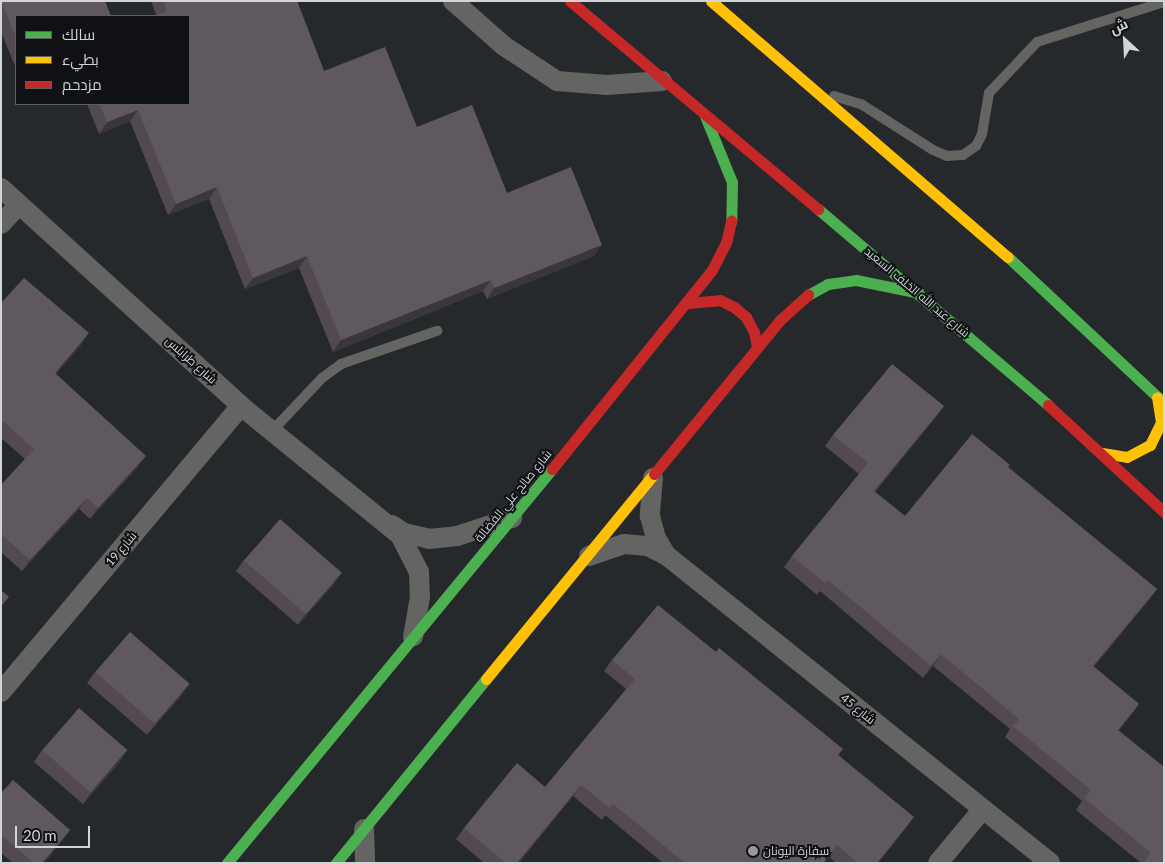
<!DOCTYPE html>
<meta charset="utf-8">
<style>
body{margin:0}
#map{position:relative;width:1165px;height:864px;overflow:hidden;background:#26292c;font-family:Lato,Cairo,sans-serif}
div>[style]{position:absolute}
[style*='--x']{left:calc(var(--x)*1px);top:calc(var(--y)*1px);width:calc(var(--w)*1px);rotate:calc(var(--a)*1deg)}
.lane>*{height:10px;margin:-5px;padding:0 5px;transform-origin:5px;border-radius:5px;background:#646463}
.street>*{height:20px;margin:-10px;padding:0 10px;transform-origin:10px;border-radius:10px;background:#646463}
.fast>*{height:11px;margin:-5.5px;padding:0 5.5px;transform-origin:5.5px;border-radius:5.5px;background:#4caf50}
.slow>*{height:11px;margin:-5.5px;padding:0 5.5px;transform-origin:5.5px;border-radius:5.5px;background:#ffc107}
.jam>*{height:11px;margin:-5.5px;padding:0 5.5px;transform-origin:5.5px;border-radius:5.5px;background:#c62828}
.wall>*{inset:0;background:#524952}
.shaded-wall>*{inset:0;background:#3a363d}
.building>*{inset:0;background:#5f5860;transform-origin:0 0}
.dots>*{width:14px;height:14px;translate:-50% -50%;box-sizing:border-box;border:2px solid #0f1114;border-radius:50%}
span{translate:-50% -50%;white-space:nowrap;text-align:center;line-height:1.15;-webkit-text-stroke:4px #0f1114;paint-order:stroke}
.street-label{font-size:12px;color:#d2d5d8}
.poi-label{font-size:12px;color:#d2d5d8}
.left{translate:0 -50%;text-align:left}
.frame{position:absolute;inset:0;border:2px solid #d2d5d8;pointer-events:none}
.legend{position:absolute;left:15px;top:15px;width:175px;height:90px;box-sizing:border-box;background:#0f1114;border:1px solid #5d5f62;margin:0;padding:6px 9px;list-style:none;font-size:15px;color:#d2d5d8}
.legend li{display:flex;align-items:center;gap:10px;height:25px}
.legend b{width:25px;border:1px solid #5d5f62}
.north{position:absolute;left:1100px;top:15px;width:50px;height:50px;-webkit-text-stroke:4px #0f1114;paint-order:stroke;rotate:335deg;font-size:14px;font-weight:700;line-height:20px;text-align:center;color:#d2d5d8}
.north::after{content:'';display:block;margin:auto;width:18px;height:22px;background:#d2d5d8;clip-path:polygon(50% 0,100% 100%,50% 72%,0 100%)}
.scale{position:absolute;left:15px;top:826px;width:75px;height:22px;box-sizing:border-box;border:2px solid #d2d5d8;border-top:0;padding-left:6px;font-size:15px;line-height:18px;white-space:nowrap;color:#d2d5d8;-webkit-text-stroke:4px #0f1114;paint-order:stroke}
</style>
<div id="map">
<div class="lane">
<div style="--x:834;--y:96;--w:28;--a:17"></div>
<div style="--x:861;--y:104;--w:85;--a:32.6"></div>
<div style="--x:933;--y:150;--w:15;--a:23"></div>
<div style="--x:947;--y:156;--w:16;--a:-4"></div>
<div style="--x:963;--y:155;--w:16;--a:-35"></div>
<div style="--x:976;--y:146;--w:13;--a:-63"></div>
<div style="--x:982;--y:134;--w:42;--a:-80.3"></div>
<div style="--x:989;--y:93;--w:70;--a:-46.7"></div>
<div style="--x:1037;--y:42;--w:133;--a:-17.5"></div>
<div style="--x:273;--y:430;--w:71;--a:-46.7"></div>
<div style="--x:322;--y:378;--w:24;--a:-36"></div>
<div style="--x:341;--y:364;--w:102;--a:-19"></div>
</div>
<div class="street">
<div style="--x:453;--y:1;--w:68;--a:41.4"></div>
<div style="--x:504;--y:46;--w:64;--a:33.4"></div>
<div style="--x:557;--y:81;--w:50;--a:4.6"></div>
<div style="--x:607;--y:85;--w:55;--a:-4.2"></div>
<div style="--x:1;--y:188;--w:324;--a:42.2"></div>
<div style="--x:241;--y:406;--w:205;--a:39.1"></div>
<div style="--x:400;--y:535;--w:42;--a:62.8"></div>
<div style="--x:419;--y:572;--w:25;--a:88"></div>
<div style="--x:420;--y:597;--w:40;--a:100"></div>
<div style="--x:1;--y:224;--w:26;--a:-47"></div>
<div style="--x:653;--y:478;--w:38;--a:95"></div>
<div style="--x:650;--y:516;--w:23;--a:75"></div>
<div style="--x:656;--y:538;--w:20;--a:60"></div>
<div style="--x:392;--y:525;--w:14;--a:34"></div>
<div style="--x:404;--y:533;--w:26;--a:13"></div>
<div style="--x:429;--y:539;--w:28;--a:-6"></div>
<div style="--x:457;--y:536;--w:58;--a:-18.1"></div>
<div style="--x:589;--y:556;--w:37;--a:-19"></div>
<div style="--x:624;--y:544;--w:24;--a:5"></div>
<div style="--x:648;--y:546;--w:20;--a:27"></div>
<div style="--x:666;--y:555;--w:492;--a:38.7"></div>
<div style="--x:1;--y:692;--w:373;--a:-50"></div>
<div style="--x:364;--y:829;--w:34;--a:88"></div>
<div style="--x:938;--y:863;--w:70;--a:-50.2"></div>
</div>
<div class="fast">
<div style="--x:705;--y:116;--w:71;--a:67.8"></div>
<div style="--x:732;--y:182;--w:39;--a:91"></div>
<div style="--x:818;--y:209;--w:302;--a:40.4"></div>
<div style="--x:1008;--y:257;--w:214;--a:43.1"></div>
<div style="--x:808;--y:295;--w:23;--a:-29"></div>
<div style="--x:828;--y:284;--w:28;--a:-8"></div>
<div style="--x:856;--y:280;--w:64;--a:11.7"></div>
<div style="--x:227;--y:863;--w:511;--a:-50.48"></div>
<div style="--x:336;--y:863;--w:237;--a:-50.8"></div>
</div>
<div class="slow">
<div style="--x:711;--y:1;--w:392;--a:40.8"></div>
<div style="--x:1102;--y:453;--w:25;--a:9"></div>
<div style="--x:1127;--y:457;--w:26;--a:-28"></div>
<div style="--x:1150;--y:445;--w:25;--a:-64"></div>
<div style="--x:1161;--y:422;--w:25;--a:-99"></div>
<div style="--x:486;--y:679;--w:265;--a:-50.7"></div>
</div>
<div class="jam">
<div style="--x:570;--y:1;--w:324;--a:40"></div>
<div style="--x:688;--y:303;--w:32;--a:-5"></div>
<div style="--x:720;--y:300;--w:16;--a:27"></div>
<div style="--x:734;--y:307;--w:16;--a:40"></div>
<div style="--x:746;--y:317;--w:17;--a:62"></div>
<div style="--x:754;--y:332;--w:16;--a:79"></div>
<div style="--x:1048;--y:405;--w:158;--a:42.7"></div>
<div style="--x:552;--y:469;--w:255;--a:-51.2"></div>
<div style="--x:712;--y:270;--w:30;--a:-63"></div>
<div style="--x:726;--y:243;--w:23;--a:-77"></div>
<div style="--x:654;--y:474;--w:199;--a:-50.7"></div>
<div style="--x:780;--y:320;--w:38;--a:-42"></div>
</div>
<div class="wall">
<div style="clip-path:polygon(1px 1px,16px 16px,16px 63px,14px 64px,1px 32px)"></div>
<div style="clip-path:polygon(151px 1px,297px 1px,324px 71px,417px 127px,594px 256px,487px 299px,483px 291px,333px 352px,299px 268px,245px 289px,209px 199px,168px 215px,130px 121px,99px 134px,87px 104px,189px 104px)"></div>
<div style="clip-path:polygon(1px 303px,81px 345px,56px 374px,138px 467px,90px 519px,79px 509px,22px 571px,1px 552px,1px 485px,25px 459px,1px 438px)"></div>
<div style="clip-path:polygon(944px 406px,936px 417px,875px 492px,905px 516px,1008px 468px,1157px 589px,1149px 600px,1094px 667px,1139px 704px,1131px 715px,1119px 730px,1164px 863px,1141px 863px,1076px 810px,1082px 801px,1005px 737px,1010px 729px,933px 666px,923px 678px,820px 591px,817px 595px,784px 567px,792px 556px,859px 474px,825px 446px,833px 435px)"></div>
<div style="clip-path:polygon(244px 560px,334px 584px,298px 625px,236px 571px)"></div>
<div style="clip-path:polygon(612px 660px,839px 755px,906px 828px,878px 863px,836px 863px,829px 857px,824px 863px,663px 863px,605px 815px,602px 820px,573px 796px,519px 863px,484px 863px,456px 839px,464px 828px,545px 787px,626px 689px,604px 671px)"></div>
<div style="clip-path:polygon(95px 672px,182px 695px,147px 735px,87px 683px)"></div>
<div style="clip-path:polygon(42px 750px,120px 762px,83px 804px,34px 762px)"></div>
<div style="clip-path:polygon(1px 793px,70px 830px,62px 841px,44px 863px,13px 863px,1px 853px)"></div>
</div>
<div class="shaded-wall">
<div style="clip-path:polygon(138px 110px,130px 121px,99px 134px,107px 122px)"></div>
<div style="clip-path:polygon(217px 187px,209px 199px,168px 215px,176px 204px)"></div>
<div style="clip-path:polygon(602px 245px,594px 256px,487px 299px,494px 288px)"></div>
<div style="clip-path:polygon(307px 256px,299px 268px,245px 289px,253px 278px)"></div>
<div style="clip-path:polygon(491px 280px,483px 291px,333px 352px,341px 340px)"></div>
<div style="clip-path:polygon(89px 333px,81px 345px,47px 384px,55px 373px)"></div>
<div style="clip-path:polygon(944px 406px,936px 417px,866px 502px,874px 491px)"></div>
<div style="clip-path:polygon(146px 456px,138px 467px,90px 519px,98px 508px)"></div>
<div style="clip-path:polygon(87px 498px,79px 509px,22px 571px,30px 560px)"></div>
<div style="clip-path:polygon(342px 573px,334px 584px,298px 625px,306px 613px)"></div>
<div style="clip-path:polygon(1157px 589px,1149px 600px,1085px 678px,1093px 666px)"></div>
<div style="clip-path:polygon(941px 654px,933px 666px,923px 678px,931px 666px)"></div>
<div style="clip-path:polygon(190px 684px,182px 695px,147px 735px,155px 724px)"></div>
<div style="clip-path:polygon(1139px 704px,1131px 715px,1110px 741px,1118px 730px)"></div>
<div style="clip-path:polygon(127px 750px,120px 762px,83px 804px,91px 793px)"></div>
<div style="clip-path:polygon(581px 785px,573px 796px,519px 863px,517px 863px)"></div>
<div style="clip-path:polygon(914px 817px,906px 828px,878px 863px,877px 863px)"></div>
<div style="clip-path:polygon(70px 830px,62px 841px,44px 863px,42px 863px)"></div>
<div style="clip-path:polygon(837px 845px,824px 863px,823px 863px)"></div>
</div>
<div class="building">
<div style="clip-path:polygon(1px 1px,105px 1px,111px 16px,16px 16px,16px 38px)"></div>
<div style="clip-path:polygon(164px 1px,297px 1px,324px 71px,385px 47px,417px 127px,472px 105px,507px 193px,571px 167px,602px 245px,494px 288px,491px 280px,341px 340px,307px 256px,253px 278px,217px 187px,176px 204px,138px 110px,107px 122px,99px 104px,189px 104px,189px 16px,153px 16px,167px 11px)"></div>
<div style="clip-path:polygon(24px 278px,89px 333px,55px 373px,146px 456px,98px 508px,87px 498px,30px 560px,1px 534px,1px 485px,34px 449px,4px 422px,1px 425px,1px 303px)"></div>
<div style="clip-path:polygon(892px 364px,944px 406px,874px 491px,905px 516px,972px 434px,1010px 465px,1008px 467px,1157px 589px,1093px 666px,1139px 704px,1118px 730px,1164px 767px,1164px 863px,1143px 863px,1151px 853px,1084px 798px,1091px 790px,1013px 726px,1019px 719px,941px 654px,931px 666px,828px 580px,825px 583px,792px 556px,868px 463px,833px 435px)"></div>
<div style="left:280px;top:519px;width:82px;height:55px;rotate:41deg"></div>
<div style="clip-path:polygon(1px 590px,9px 597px,1px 606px)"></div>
<div style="clip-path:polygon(658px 605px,716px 652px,719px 648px,843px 749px,838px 755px,914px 817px,877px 863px,858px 863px,837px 845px,823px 863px,685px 863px,613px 804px,610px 808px,581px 785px,517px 863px,506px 863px,464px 828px,517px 763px,545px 787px,635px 679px,612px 660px)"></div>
<div style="left:130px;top:632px;width:79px;height:53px;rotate:41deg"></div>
<div style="left:79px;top:708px;width:64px;height:56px;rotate:41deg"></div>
<div style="clip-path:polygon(13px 780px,70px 830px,42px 863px,34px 863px,1px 835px,1px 793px)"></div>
</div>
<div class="dots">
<div style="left:753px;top:851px;background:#96999c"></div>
</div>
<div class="street-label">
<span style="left:917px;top:292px;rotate:40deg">شارع عبد الله الخلف السعيد</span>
<span style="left:191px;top:360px;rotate:42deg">شارع طرابلس</span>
<span style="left:513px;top:496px;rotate:-51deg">شارع صالح علي الفضالة</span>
<span style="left:121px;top:549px;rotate:-50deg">شارع 19</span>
<span style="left:858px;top:709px;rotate:39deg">شارع 45</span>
</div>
<div class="poi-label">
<span class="left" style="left:763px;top:851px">سفارة اليونان</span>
</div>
<div class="frame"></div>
<ul class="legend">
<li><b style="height:6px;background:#4caf50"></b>سالك</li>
<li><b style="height:6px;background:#ffc107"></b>بطيء</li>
<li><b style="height:6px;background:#c62828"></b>مزدحم</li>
</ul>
<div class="north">ش</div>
<div class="scale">20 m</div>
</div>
